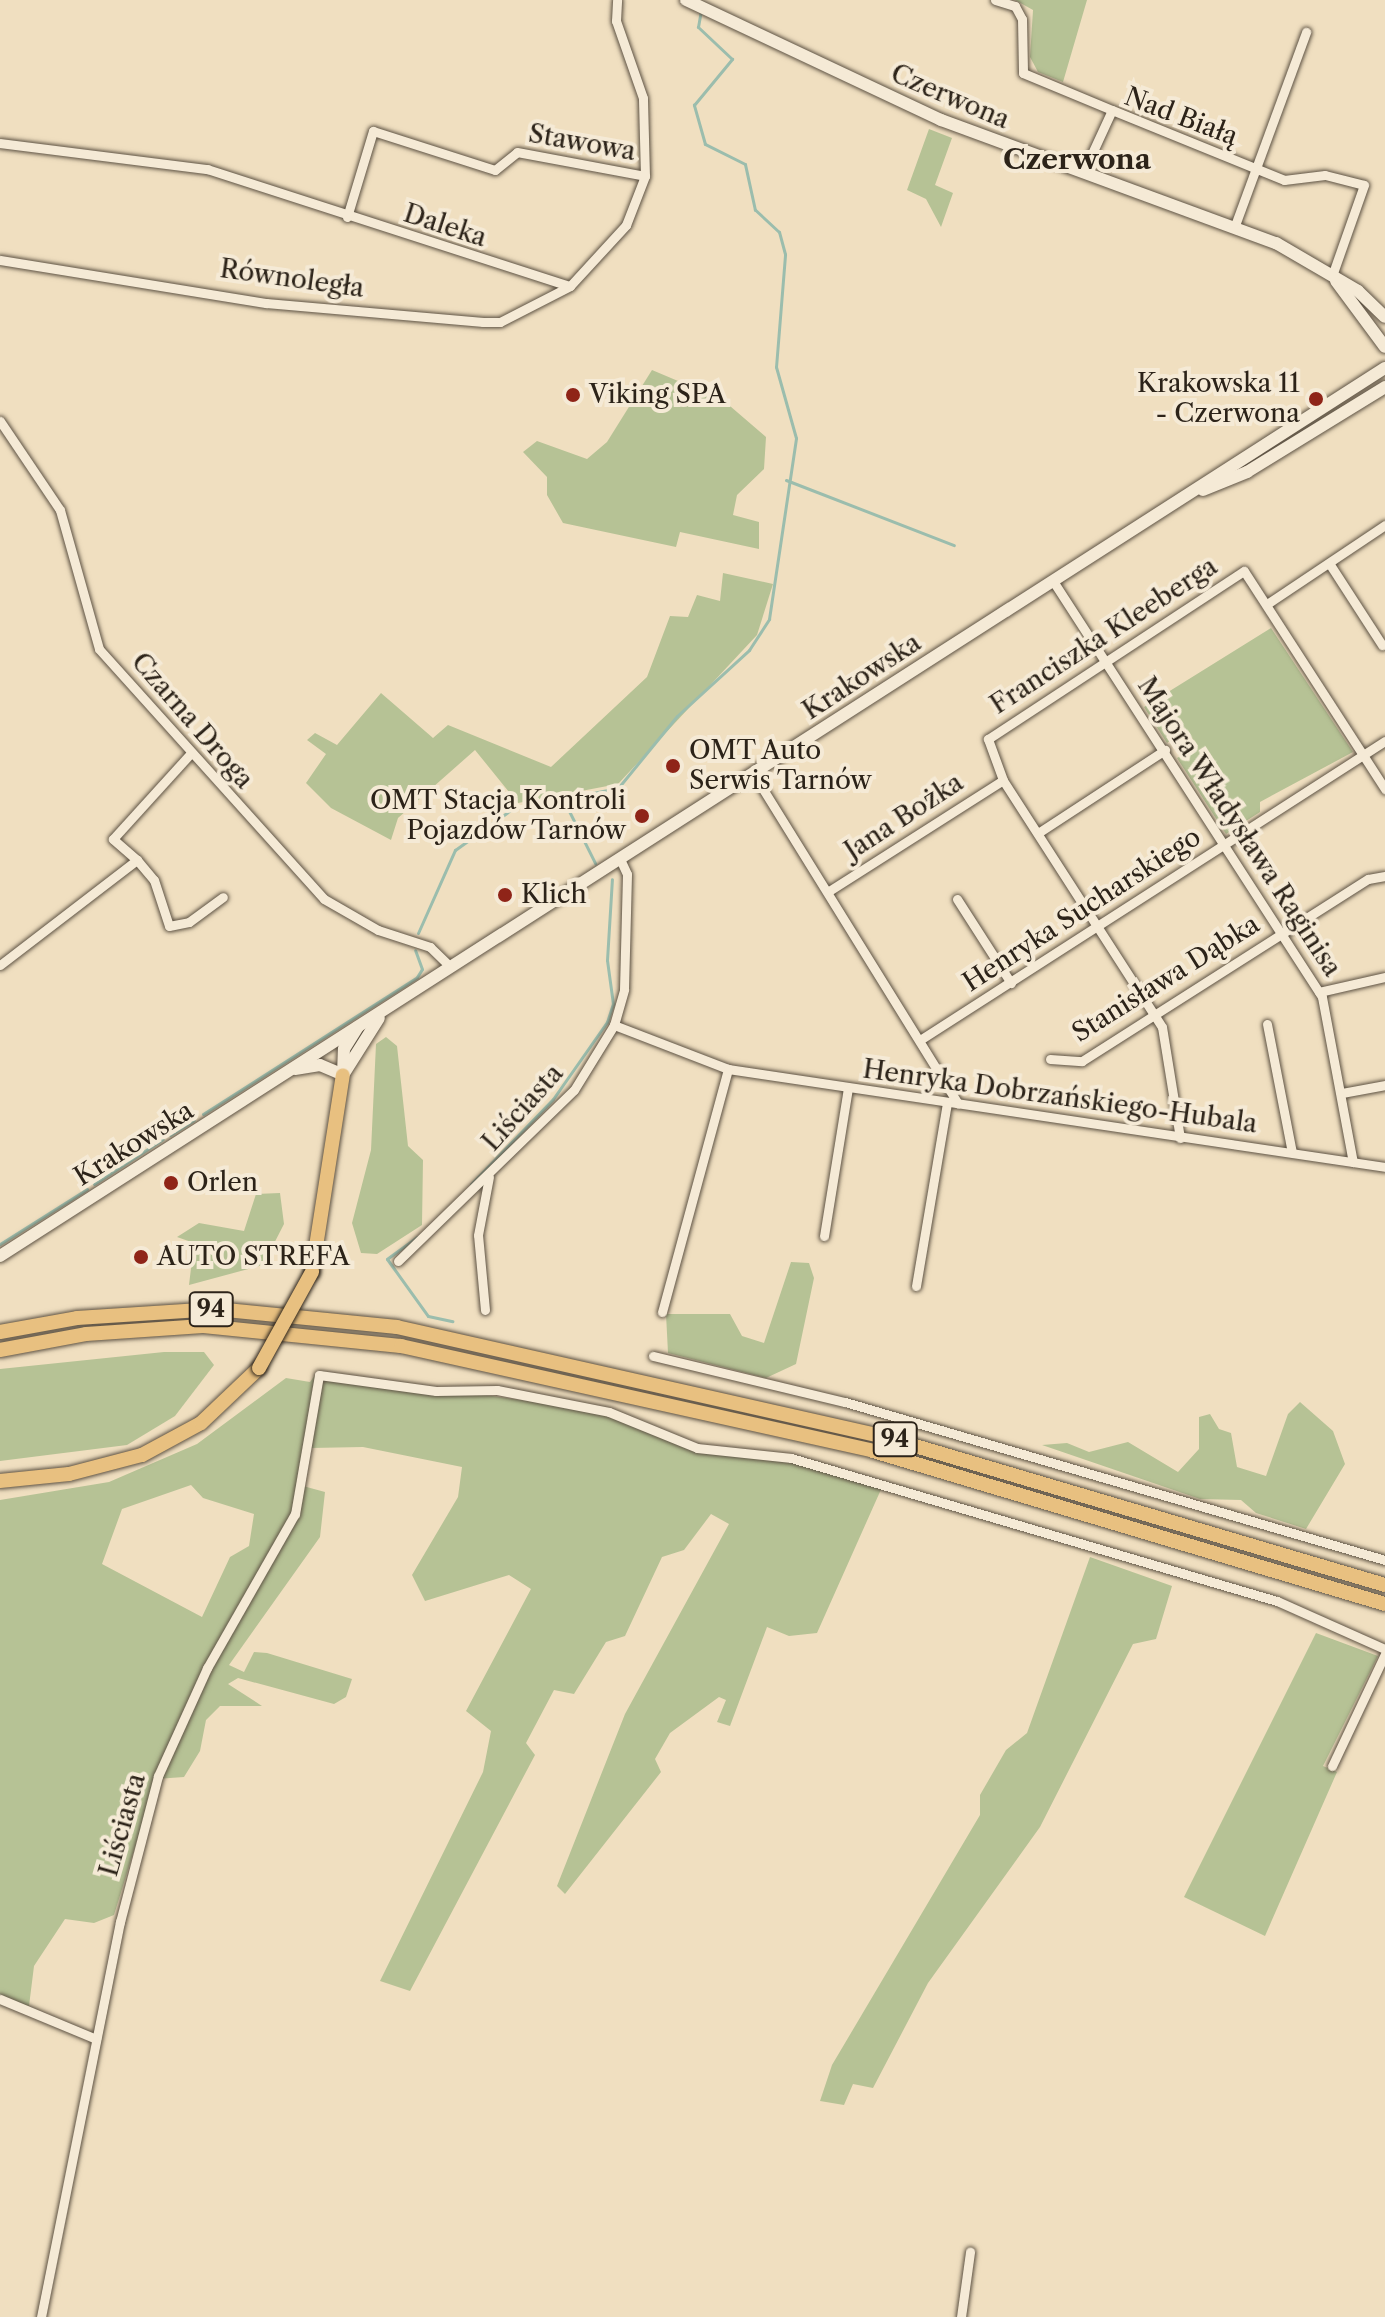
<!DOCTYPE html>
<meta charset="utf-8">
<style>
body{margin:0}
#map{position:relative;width:1385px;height:2317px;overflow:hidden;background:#f0dfc0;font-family:"Libre Caslon Text",serif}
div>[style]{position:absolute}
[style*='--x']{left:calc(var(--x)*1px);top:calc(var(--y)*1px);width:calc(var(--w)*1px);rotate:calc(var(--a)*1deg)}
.green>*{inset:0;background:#b6c295}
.stream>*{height:3px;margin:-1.5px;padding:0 1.5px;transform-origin:1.5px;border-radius:1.5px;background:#9bbdad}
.roads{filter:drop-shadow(0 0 2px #5d5243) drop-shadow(0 0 2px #5d5243)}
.street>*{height:9px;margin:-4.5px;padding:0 4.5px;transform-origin:4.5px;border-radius:4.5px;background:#f5ead6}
.secondary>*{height:12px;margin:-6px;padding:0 6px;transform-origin:6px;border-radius:6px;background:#f5ead6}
.primary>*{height:14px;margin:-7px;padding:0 7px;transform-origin:7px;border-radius:7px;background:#e8c080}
.bridges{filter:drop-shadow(0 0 2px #2c2319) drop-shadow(0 0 2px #2c2319)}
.primary-bridge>*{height:14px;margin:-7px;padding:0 7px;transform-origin:7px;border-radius:7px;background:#e8c080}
.dots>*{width:22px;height:22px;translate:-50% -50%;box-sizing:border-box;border:4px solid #f5ead6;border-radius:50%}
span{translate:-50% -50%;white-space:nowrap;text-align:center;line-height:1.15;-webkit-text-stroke:8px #f5ead6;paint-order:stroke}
.shield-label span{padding:2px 6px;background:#f5ead6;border:2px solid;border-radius:6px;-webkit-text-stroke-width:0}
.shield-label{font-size:24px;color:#2c2319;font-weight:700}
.street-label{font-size:26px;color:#2c2319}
.poi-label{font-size:26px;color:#2c2319}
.right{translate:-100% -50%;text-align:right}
.left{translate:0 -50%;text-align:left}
.neighbourhood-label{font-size:28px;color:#2c2319;font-weight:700}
</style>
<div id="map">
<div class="green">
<div style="clip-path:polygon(1015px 0,1087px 0,1063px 82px,1038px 72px,1030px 57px,1033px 10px)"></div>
<div style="clip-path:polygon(929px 129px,952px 138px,935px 185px,953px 193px,941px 227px,926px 199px,907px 190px)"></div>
<div style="clip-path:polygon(652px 370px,723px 400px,766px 437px,764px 469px,737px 495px,733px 515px,759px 522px,759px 549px,680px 532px,676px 547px,563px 523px,547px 495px,547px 477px,523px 452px,537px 441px,587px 459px,607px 442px)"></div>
<div style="clip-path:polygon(723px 573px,773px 584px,757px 635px,618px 784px,518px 803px,475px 750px,398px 818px,391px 840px,331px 808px,306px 783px,326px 754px,307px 740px,315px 733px,337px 745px,381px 693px,433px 738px,448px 725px,551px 767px,647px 677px,670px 616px,688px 617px,697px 595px,720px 601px)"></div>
<div style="clip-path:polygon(1271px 628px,1353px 752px,1260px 802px,1260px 812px,1226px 834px,1177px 758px,1198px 746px,1185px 729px,1167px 743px,1144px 707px)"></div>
<div style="clip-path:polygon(386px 1037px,397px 1046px,408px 1146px,423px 1160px,422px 1225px,377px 1254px,361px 1253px,352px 1223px,371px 1150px,376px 1044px)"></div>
<div style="clip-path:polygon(280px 1193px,284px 1224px,263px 1265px,189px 1285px,194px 1243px,177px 1237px,199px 1223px,244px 1231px,256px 1194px)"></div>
<div style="clip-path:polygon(791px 1262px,809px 1263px,814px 1278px,796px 1364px,766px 1378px,668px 1353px,666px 1314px,730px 1314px,742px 1336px,764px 1343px)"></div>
<div style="clip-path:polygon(164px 1352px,204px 1352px,214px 1365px,175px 1416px,127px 1445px,0 1461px,0 1369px)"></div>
<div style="clip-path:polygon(evenodd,318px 1371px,598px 1411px,684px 1443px,777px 1457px,883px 1485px,817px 1633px,789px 1636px,767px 1627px,730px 1726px,717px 1722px,726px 1700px,719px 1697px,670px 1733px,655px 1759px,661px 1772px,565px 1894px,557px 1886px,625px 1714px,729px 1524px,711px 1514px,684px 1550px,662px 1557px,625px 1636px,606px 1642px,574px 1694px,554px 1690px,526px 1743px,535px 1755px,410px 1991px,380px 1981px,483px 1772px,491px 1731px,466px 1711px,531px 1589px,509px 1575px,425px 1601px,412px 1575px,458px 1497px,462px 1467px,363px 1447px,311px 1448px,303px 1486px,325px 1492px,320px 1537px,229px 1665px,244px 1672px,254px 1652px,267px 1653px,352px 1679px,346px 1697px,334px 1704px,238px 1678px,228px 1684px,262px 1706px,220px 1706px,206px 1720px,200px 1751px,184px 1777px,156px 1779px,114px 1915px,94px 1923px,65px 1919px,34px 1966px,29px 2006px,0 1997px,0 1500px,109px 1482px,197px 1444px,286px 1378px,310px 1382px,318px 1371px,191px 1485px,203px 1498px,254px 1514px,249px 1546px,230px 1557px,202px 1617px,102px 1564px,122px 1509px,191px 1485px)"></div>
<div style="clip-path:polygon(1300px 1402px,1333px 1431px,1345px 1464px,1306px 1529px,1256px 1513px,1241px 1500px,1200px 1499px,1042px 1445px,1067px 1443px,1089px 1452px,1128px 1442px,1178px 1472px,1199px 1449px,1199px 1417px,1210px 1414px,1219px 1429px,1231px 1433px,1237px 1467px,1266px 1476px,1288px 1414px)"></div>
<div style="clip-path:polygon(1090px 1557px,1172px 1586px,1156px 1639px,1133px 1644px,1040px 1827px,928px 1983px,873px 2088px,853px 2084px,844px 2105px,820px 2101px,832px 2065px,980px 1815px,980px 1795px,1006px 1750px,1027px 1733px)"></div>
<div style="clip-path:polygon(1316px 1633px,1378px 1656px,1323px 1766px,1337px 1772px,1265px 1936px,1184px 1897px)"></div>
</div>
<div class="stream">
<div style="--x:786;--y:480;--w:180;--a:21.2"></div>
<div style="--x:563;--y:799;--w:72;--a:63.4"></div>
<div style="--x:418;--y:933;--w:91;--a:-66"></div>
<div style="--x:455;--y:850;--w:70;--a:-35.7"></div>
<div style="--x:512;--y:809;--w:108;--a:-11.2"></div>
<div style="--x:618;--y:788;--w:93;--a:-50.7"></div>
<div style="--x:677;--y:716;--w:98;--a:-42.5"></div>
<div style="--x:749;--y:650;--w:37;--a:-57"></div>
<div style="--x:769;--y:619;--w:183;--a:-81.5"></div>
<div style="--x:796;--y:438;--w:74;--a:-105.7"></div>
<div style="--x:776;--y:367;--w:113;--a:-85.4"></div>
<div style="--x:785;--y:254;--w:23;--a:-105"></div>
<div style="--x:779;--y:232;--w:33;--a:-137"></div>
<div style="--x:755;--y:210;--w:47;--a:-102.3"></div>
<div style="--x:745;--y:164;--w:45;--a:-153.4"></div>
<div style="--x:705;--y:144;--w:41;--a:-105.8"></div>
<div style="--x:694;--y:105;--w:60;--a:-50.4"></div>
<div style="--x:732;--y:59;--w:47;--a:-136.7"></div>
<div style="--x:698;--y:27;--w:17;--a:-80"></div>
<div style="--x:203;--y:1114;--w:254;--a:-32.6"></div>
<div style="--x:417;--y:977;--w:9;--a:-58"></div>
<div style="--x:422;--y:969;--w:20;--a:-110"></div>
<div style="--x:170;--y:1135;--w:28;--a:-32"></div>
<div style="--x:94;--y:1184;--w:82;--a:-33.1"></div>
<div style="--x:471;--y:1184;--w:118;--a:-46"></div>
<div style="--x:553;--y:1099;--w:94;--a:-55"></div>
<div style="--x:607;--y:1022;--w:19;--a:-72"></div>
<div style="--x:613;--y:1004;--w:44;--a:-97.8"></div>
<div style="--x:607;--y:960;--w:81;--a:-86.5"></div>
<div style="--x:417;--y:1237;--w:37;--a:144"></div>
<div style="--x:387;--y:1259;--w:70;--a:54.3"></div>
<div style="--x:428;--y:1316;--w:25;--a:12"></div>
<div style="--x:0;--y:1244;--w:103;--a:-32.3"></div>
</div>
<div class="roads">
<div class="street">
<div style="--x:995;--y:0;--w:21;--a:17"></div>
<div style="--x:1015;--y:6;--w:15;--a:62"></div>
<div style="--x:1022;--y:19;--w:54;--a:88.9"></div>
<div style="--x:1023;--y:73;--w:96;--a:22.6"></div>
<div style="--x:0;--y:143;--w:209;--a:7.2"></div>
<div style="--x:207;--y:169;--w:381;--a:17.9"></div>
<div style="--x:570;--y:286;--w:83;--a:-47.4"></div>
<div style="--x:626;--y:225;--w:53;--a:-68.8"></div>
<div style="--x:645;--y:176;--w:78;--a:-91.5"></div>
<div style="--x:643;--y:98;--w:82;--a:-109.3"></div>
<div style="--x:616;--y:21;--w:21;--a:-87"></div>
<div style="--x:1083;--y:173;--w:69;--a:-65.3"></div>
<div style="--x:1112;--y:110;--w:186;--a:22.1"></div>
<div style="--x:1284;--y:180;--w:41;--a:-7"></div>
<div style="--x:1325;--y:175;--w:40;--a:14.4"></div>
<div style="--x:1364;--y:185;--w:96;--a:109.4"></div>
<div style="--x:347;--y:217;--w:90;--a:-73.2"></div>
<div style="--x:373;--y:131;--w:128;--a:17.7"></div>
<div style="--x:495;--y:170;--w:28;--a:-39"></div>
<div style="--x:517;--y:152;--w:130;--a:10.6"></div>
<div style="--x:1234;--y:228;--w:209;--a:-69.8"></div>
<div style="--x:0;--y:260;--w:269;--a:9.2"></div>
<div style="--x:266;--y:303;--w:218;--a:5"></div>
<div style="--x:483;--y:322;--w:17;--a:0"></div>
<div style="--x:500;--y:322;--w:79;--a:-27.2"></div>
<div style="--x:0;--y:421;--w:107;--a:56"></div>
<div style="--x:60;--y:510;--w:144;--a:74.3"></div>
<div style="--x:99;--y:649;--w:336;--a:48"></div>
<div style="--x:324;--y:899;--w:62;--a:29.9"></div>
<div style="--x:378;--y:930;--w:55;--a:18.1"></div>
<div style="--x:430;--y:947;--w:29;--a:44"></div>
<div style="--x:1329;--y:563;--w:98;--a:57.1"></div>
<div style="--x:1053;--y:581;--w:495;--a:57.1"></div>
<div style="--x:1322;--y:997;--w:168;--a:79.4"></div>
<div style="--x:1267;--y:604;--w:142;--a:-33.8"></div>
<div style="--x:753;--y:773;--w:389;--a:58.2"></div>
<div style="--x:1038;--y:833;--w:152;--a:-33.2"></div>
<div style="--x:137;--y:860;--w:26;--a:50"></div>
<div style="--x:154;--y:880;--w:48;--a:71.9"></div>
<div style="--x:169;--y:926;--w:20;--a:-11"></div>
<div style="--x:189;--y:922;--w:42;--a:-36.3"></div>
<div style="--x:829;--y:891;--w:206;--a:-32.5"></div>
<div style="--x:957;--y:899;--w:100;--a:57.3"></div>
<div style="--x:0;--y:965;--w:173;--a:-37.5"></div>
<div style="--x:137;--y:860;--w:32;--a:-139"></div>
<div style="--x:113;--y:839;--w:116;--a:-47.8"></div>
<div style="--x:1319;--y:992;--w:68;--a:-12.8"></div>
<div style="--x:1267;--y:1024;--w:131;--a:79"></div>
<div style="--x:614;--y:1025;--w:122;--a:21.1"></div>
<div style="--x:728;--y:1069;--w:664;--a:8.48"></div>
<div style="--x:923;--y:1038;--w:549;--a:-32.74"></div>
<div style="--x:1050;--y:1059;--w:32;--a:4"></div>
<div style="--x:1082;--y:1061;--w:339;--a:-32.5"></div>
<div style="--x:1368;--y:879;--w:17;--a:-10"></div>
<div style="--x:1342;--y:1093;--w:44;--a:-10.5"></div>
<div style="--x:1180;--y:1138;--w:112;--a:-99.2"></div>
<div style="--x:1162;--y:1027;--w:294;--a:-122.8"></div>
<div style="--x:1003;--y:780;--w:44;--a:-110.1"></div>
<div style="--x:988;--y:739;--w:306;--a:-33.3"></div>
<div style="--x:1244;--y:571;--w:260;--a:57.1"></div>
<div style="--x:824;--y:1236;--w:150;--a:-80.8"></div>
<div style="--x:398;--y:1261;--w:245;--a:-44.2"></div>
<div style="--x:574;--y:1090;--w:76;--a:-58.4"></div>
<div style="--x:614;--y:1025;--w:37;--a:-74"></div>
<div style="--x:624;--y:989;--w:115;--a:-88.5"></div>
<div style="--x:627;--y:874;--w:17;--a:-115"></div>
<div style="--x:916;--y:1286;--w:186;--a:-80.4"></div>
<div style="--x:485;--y:1310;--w:75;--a:-95.3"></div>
<div style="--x:478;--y:1235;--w:59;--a:-79.3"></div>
<div style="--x:662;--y:1312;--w:252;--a:-74.8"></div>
<div style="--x:653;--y:1356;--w:197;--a:13.5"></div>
<div style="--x:845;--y:1402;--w:563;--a:16.31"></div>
<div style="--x:1332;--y:1766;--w:124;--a:-64.7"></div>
<div style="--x:0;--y:1999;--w:104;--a:22.6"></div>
<div style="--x:41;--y:2317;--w:403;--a:-78.7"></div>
<div style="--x:120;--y:1922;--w:151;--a:-75.4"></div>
<div style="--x:158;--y:1776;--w:119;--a:-65.6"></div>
<div style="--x:207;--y:1668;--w:177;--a:-60.3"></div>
<div style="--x:295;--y:1514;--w:141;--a:-80.2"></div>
<div style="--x:319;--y:1375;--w:118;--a:7.8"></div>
<div style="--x:436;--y:1391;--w:61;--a:-0.9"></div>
<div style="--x:497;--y:1390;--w:114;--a:11.1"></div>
<div style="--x:609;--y:1412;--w:95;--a:22.2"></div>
<div style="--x:697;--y:1448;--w:95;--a:6.1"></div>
<div style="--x:791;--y:1458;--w:507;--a:16.4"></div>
<div style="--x:1277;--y:1601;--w:118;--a:24"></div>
<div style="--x:961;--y:2317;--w:66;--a:-82.1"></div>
</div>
<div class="secondary">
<div style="--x:686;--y:0;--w:282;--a:25.2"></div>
<div style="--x:941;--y:120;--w:357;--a:20.2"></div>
<div style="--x:1276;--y:243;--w:95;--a:30.3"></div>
<div style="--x:1358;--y:291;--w:37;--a:44"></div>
<div style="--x:1336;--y:281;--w:82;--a:53.4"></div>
<div style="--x:1203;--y:490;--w:48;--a:-22.2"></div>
<div style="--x:1247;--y:472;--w:162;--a:-31.6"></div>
<div style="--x:295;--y:1069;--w:25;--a:-9"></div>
<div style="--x:320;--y:1065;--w:25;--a:23"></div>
<div style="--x:343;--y:1075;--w:67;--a:-57.7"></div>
<div style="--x:343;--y:1075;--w:26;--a:-88"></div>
<div style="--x:344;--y:1049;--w:26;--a:-58"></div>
<div style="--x:0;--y:1256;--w:1645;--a:-32.67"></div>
</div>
<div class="primary">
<div style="--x:312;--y:1272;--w:199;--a:-81.1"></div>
<div style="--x:0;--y:1332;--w:78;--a:-10.3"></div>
<div style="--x:77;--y:1318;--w:139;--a:-3.7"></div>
<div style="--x:216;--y:1309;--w:182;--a:5.7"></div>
<div style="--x:397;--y:1327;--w:493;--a:12.7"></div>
<div style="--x:878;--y:1435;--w:529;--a:16.48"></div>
<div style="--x:0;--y:1350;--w:87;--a:-10.5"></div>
<div style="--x:86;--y:1334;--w:117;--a:-3.9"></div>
<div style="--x:203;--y:1326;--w:199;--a:5.8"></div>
<div style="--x:401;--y:1346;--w:484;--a:12.5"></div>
<div style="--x:873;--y:1451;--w:534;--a:16.64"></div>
<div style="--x:0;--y:1481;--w:69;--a:-5.8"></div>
<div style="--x:69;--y:1474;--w:75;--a:-14.6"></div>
<div style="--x:142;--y:1455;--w:67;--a:-28.5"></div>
<div style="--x:201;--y:1423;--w:80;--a:-43.5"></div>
</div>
</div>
<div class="bridges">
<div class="primary-bridge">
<div style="--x:259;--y:1368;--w:110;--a:-61.1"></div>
</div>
</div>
<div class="dots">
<div style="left:573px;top:395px;background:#8f2418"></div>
<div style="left:1316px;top:399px;background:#8f2418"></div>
<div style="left:673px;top:766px;background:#8f2418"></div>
<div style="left:642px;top:816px;background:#8f2418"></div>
<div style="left:505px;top:895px;background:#8f2418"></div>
<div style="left:171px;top:1183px;background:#8f2418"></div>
<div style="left:141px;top:1257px;background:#8f2418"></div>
</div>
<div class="shield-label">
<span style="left:211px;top:1309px">94</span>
<span style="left:895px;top:1439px">94</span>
</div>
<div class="street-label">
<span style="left:950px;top:97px;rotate:23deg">Czerwona</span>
<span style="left:1181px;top:117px;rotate:21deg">Nad Białą</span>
<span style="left:582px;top:143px;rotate:10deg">Stawowa</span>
<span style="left:445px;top:226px;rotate:18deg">Daleka</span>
<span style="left:292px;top:279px;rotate:8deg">Równoległa</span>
<span style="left:1104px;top:636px;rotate:-33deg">Franciszka Kleeberga</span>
<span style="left:862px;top:677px;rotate:-33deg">Krakowska</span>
<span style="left:192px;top:721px;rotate:49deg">Czarna Droga</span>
<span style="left:904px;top:817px;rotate:-33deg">Jana Bożka</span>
<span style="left:1239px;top:827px;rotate:57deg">Majora Władysława Raginisa</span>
<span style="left:1082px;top:910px;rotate:-33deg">Henryka Sucharskiego</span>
<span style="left:1166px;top:979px;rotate:-32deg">Stanisława Dąbka</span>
<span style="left:1060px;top:1097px;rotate:8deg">Henryka Dobrzańskiego-Hubala</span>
<span style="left:523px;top:1108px;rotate:-48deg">Liściasta</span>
<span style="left:134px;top:1144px;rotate:-32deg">Krakowska</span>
<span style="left:123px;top:1825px;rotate:-74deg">Liściasta</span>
</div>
<div class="poi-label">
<span class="right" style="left:1300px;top:399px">Krakowska 11<br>- Czerwona</span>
<span class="left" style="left:589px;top:395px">Viking SPA</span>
<span class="left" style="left:689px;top:766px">OMT Auto<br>Serwis Tarnów</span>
<span class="right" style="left:626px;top:816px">OMT Stacja Kontroli<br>Pojazdów Tarnów</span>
<span class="left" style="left:521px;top:895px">Klich</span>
<span class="left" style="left:187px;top:1183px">Orlen</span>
<span class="left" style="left:157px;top:1257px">AUTO STREFA</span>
</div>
<div class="neighbourhood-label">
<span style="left:1077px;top:159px">Czerwona</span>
</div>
</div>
